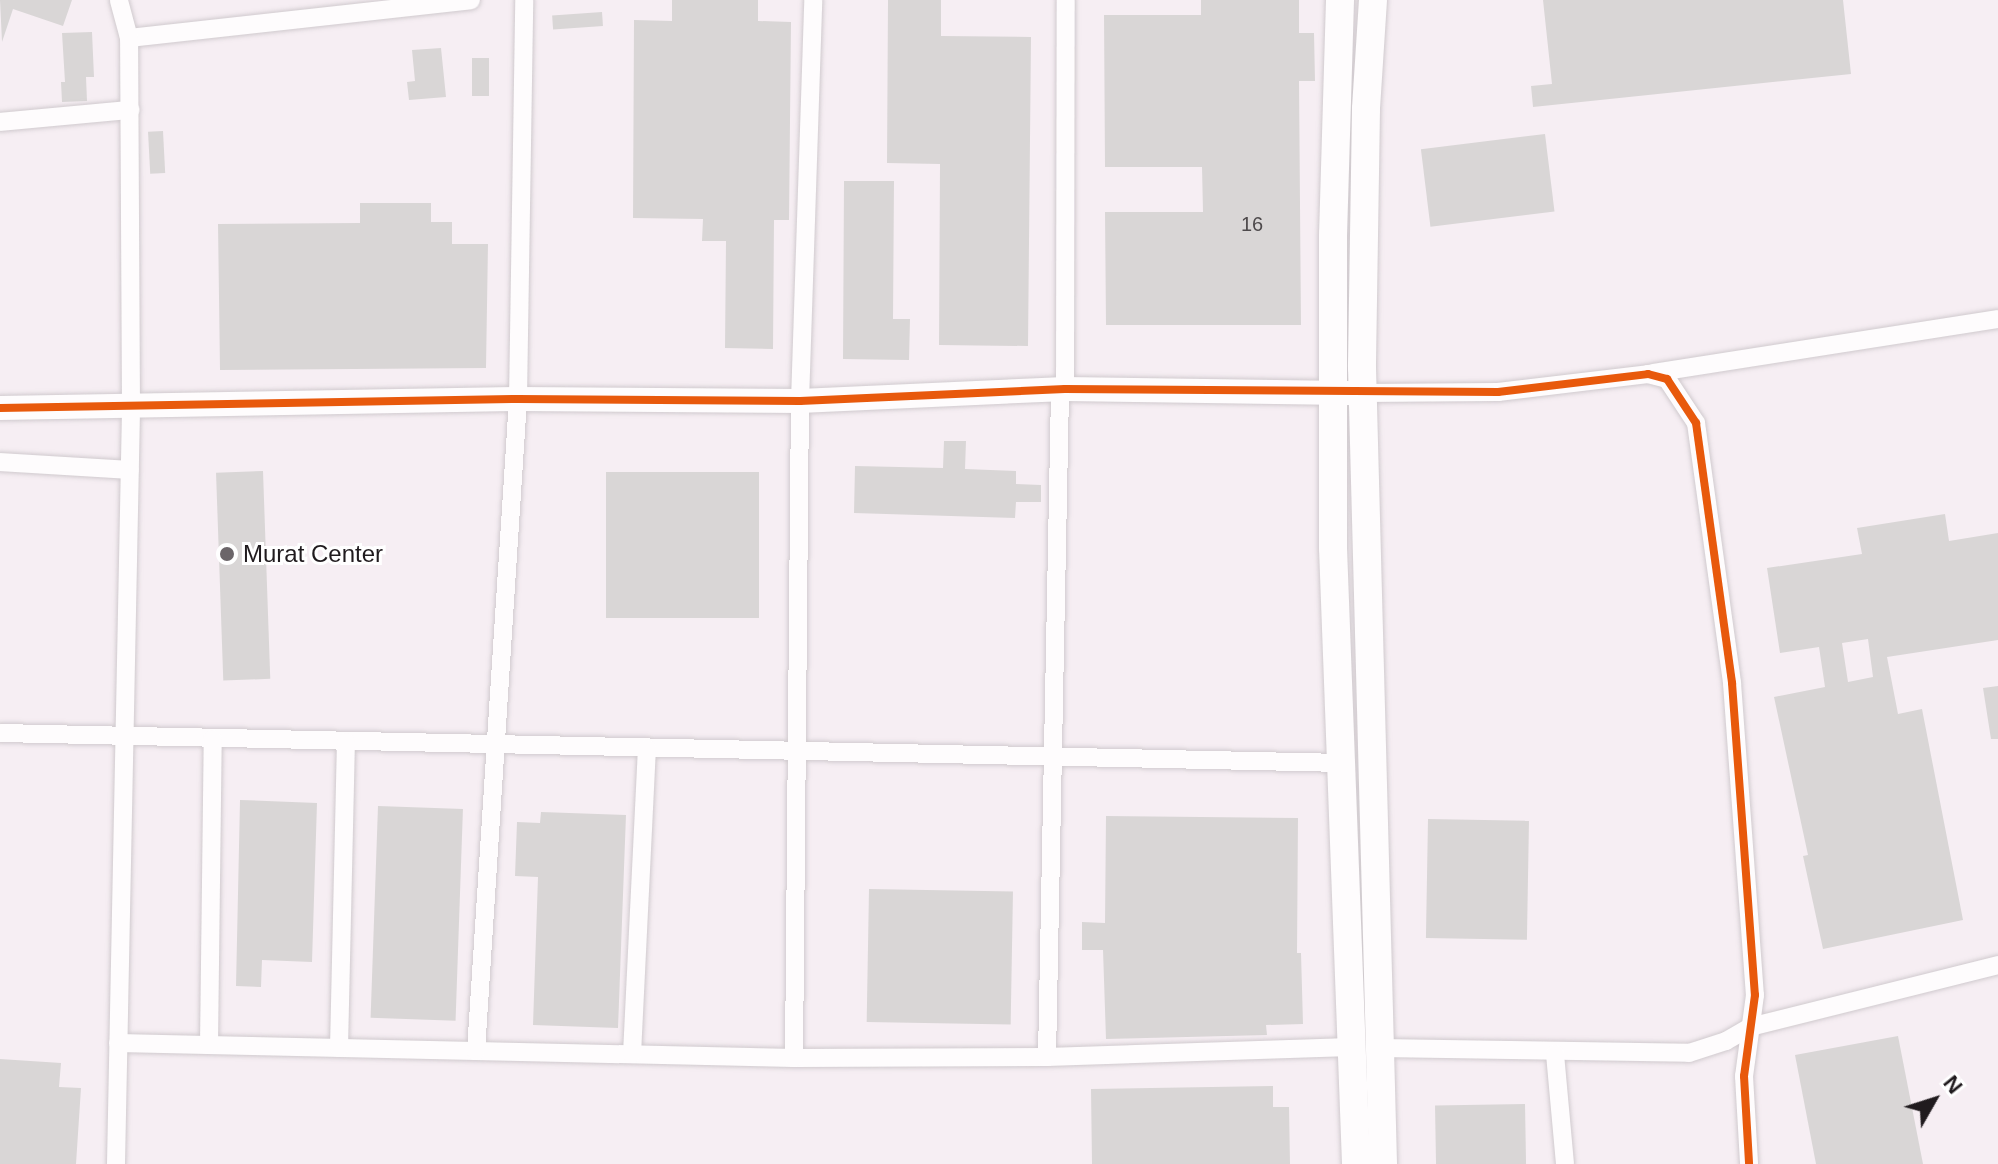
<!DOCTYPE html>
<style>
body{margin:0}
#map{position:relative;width:1998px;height:1164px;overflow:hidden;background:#f6eef3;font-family:Arial,sans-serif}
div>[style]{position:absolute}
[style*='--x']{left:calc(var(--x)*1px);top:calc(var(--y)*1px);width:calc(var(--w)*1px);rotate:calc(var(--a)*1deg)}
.building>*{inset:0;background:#d9d6d6;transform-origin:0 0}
.roads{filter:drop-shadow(0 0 2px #d0cace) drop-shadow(0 0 2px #d0cace)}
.street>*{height:18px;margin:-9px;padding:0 9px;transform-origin:9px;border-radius:9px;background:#fefcfd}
.secondary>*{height:24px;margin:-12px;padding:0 12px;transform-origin:12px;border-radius:12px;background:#fefcfd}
.primary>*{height:28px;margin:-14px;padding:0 14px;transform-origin:14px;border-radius:14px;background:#fefcfd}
.cycleway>*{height:8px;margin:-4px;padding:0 4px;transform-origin:4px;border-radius:4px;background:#e8590c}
.dots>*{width:22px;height:22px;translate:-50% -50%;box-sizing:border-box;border:4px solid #fff;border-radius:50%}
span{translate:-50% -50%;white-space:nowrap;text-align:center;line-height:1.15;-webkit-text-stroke:6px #fff;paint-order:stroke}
.number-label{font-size:20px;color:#4e4a4c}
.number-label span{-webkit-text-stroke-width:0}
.poi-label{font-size:24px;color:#201b1e}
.left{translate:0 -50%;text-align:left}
.north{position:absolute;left:1894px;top:1060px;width:80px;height:80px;-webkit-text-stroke:6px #fff;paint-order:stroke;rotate:51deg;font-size:22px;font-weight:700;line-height:32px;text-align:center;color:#201b1e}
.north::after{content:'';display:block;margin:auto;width:28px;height:36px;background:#201b1e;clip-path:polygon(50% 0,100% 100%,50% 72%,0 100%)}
</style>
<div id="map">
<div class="building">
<div style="clip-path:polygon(0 0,72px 0,63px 26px,13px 9px,2px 42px)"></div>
<div style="clip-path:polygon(672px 0,758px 0,758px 21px,791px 22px,789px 220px,774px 220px,773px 349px,725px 348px,726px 241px,702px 241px,703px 219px,633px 218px,634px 20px,672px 21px)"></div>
<div style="clip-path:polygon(888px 0,941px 0,941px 36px,1031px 37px,1028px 346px,939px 345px,940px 164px,887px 163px)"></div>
<div style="clip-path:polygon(1201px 0,1299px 0,1299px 33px,1314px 33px,1315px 81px,1299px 81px,1301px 325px,1106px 325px,1105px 212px,1203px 212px,1202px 167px,1105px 167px,1104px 15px,1201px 15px)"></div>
<div style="clip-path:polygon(1543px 0,1843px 0,1851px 74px,1533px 107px,1531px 86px,1552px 84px)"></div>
<div style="left:602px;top:12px;width:14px;height:50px;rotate:86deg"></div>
<div style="clip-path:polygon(92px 32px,94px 77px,86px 77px,87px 101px,62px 102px,61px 82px,65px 82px,62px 33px)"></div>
<div style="clip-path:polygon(441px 48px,446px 97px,409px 100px,407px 82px,415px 81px,412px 50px)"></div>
<div style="left:472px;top:58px;width:17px;height:38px"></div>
<div style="left:163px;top:131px;width:42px;height:15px;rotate:87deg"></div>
<div style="left:1545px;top:134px;width:78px;height:125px;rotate:83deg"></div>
<div style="clip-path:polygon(844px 181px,894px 181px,893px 319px,910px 319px,909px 360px,843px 359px)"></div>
<div style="clip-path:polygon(360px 203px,431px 203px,431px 222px,452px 222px,452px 244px,488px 244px,486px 368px,220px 370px,218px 224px,360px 223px)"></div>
<div style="clip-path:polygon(944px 441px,966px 441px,965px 469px,1016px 471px,1016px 484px,1041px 485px,1041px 502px,1016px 502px,1015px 518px,854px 513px,855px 466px,943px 468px)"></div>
<div style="left:263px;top:471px;width:208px;height:47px;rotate:88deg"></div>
<div style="left:606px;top:472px;width:153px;height:146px"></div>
<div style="clip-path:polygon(evenodd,1945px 514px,1949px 541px,1998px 533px,1998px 640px,1887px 657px,1898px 714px,1922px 709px,1963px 920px,1823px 949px,1803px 856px,1808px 855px,1774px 697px,1825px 687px,1819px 647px,1780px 653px,1767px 568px,1862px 554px,1857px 528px,1945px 514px,1868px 639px,1873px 677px,1848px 682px,1842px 643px,1868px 639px)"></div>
<div style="clip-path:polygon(1998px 686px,1998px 739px,1991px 739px,1983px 688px)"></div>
<div style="clip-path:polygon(240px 800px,317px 803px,312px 962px,262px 960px,261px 987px,236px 986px)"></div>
<div style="left:378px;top:806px;width:85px;height:212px;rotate:2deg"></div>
<div style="clip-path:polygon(541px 812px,626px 815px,618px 1028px,533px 1025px,538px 877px,515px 876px,517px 822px,540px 823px)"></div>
<div style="clip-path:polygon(1106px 816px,1298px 818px,1297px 953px,1301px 953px,1303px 1024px,1266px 1025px,1267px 1035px,1106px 1039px,1103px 950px,1082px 950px,1082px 922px,1105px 923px)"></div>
<div style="left:1428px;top:819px;width:101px;height:119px;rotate:1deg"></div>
<div style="left:869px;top:889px;width:144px;height:133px;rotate:1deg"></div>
<div style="clip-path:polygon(1898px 1036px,1923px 1164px,1816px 1164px,1795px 1055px)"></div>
<div style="clip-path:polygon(0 1059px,61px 1063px,59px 1087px,81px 1088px,76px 1164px,0 1164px)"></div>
<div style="clip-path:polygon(1273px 1086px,1273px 1107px,1289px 1107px,1290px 1164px,1092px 1164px,1091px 1089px)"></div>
<div style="left:1525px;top:1104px;width:60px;height:90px;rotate:89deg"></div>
</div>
<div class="roads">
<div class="street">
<div style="--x:129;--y:38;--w:344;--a:-6.3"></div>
<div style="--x:0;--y:122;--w:131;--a:-5.3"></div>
<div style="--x:1653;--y:373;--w:349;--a:-8.9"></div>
<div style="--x:1065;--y:389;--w:389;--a:-89.9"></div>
<div style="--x:1363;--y:393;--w:135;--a:-0.4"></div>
<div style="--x:1498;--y:392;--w:151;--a:-6.8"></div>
<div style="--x:1648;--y:374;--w:20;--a:15"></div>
<div style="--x:1667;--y:379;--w:53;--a:56.6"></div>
<div style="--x:1696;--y:423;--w:262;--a:82.1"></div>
<div style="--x:1732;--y:683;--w:313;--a:85.8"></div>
<div style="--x:1755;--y:995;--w:82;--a:97.7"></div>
<div style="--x:1744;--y:1076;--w:88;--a:86.7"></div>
<div style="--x:0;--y:462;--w:130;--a:3.5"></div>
<div style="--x:0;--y:733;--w:1341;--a:1.28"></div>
<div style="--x:118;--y:1043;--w:676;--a:1.27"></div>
<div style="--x:794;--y:1058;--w:253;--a:-0.2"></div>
<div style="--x:1047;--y:1057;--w:304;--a:-1.9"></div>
<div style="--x:209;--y:1045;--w:306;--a:-89.3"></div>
<div style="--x:339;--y:1048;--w:306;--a:-88.7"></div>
<div style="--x:1380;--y:1048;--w:309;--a:0.9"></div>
<div style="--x:1689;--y:1053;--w:39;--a:-18"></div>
<div style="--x:1726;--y:1041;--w:28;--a:-30"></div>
<div style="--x:1750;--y:1027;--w:256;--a:-14"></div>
<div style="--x:476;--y:1051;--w:653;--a:-86.31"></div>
<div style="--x:518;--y:399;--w:399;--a:-89.1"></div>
<div style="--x:632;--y:1054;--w:306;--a:-87.2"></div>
<div style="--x:1555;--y:1054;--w:110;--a:84.8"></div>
<div style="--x:1047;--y:1057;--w:667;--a:-88.88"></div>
<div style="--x:794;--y:1058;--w:657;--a:-89.48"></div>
<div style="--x:800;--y:401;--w:401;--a:-88.1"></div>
<div style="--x:116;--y:1164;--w:757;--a:-88.86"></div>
<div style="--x:131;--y:407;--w:369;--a:-90.3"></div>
<div style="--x:129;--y:38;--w:39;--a:-105"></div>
</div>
<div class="secondary">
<div style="--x:0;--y:408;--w:518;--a:-1"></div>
<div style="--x:518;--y:399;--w:282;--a:0.4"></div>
<div style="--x:800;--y:401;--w:265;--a:-2.6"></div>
<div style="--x:1065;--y:389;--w:298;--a:0.8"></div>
</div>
<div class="primary">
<div style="--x:1340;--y:0;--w:235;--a:91.7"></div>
<div style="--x:1333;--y:235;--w:313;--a:90"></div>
<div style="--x:1333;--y:548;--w:616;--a:87.86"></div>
<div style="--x:1373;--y:0;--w:109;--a:93.7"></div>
<div style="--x:1366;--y:109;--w:258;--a:90.9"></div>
<div style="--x:1362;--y:367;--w:797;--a:88.49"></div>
</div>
</div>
<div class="cycleway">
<div style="--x:0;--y:408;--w:518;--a:-1"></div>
<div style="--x:518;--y:399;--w:282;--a:0.4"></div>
<div style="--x:800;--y:401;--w:265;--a:-2.6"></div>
<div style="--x:1065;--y:389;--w:433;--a:0.4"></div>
<div style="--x:1498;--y:392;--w:151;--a:-6.8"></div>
<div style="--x:1648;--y:374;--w:20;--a:15"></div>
<div style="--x:1667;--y:379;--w:53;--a:56.6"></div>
<div style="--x:1696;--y:423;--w:262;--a:82.1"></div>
<div style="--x:1732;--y:683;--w:313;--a:85.8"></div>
<div style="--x:1755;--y:995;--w:82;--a:97.7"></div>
<div style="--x:1744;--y:1076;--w:88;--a:86.7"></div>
</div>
<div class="dots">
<div style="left:227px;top:554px;background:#6b6569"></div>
</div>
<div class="number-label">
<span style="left:1252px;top:224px">16</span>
</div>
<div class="poi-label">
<span class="left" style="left:243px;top:554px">Murat Center</span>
</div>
<div class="north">N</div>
</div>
